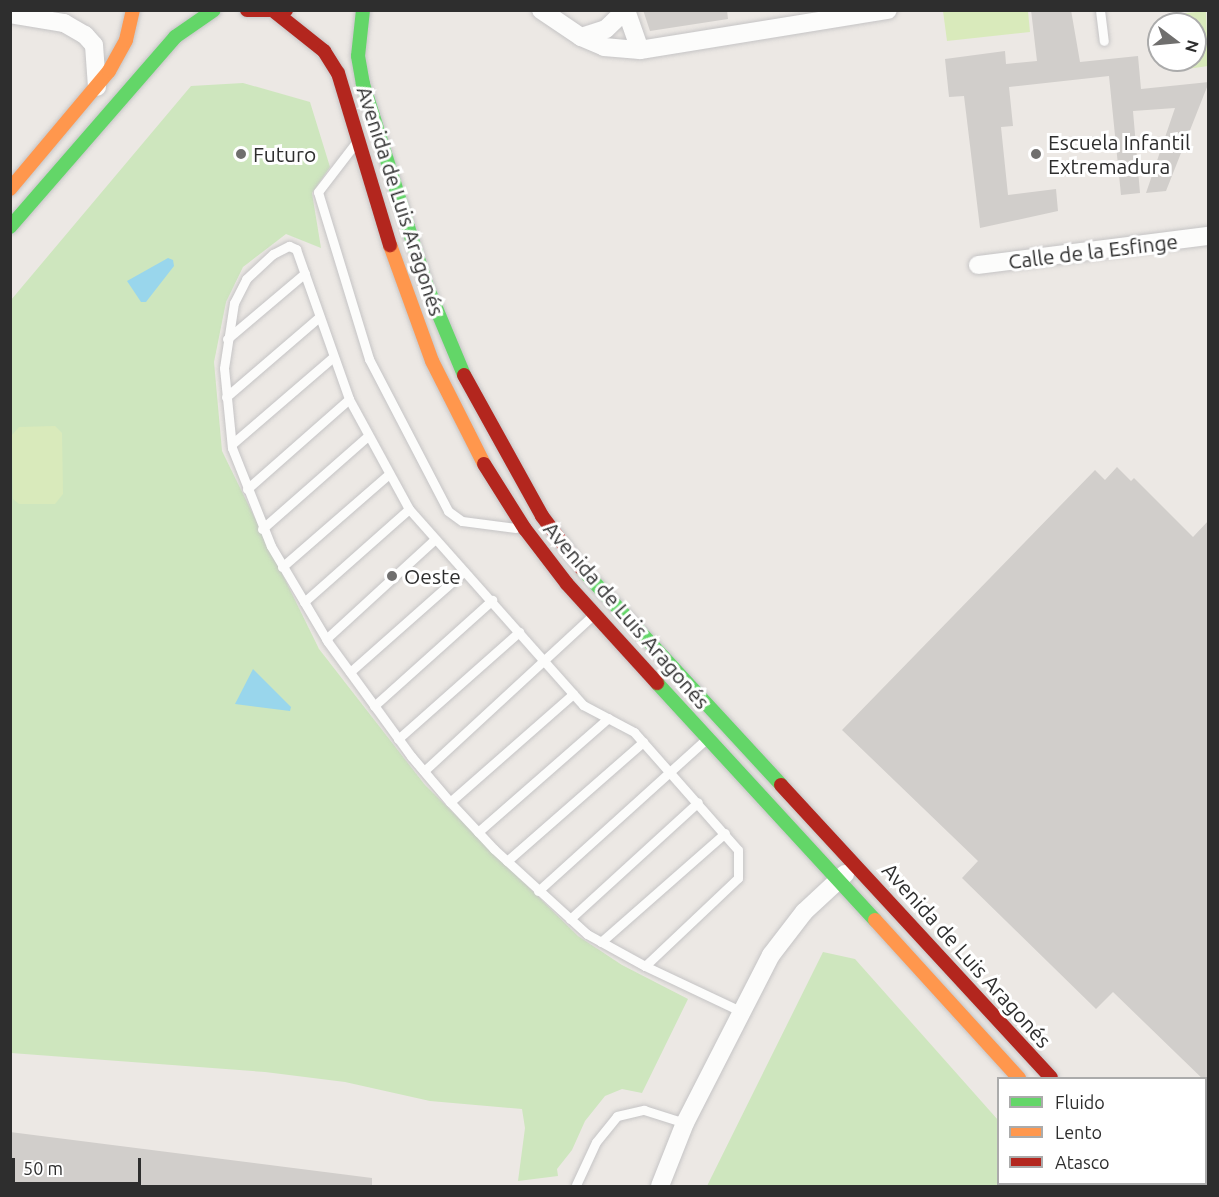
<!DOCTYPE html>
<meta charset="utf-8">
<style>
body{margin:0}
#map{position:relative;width:1219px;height:1197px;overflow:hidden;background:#ece8e4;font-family:Ubuntu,sans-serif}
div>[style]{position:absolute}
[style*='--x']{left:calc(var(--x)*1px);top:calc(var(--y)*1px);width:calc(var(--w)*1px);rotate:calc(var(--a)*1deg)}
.green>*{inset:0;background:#cee6be}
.pitch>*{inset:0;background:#d9eabb}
.water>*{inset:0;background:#99d6ec}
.building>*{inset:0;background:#d1cecb}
.roads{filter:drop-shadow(0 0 2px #c5c4c5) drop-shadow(0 0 2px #c5c4c5)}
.lane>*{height:9px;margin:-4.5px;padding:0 4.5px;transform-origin:4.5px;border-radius:4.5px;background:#fcfcfb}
.street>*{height:18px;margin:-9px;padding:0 9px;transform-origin:9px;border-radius:9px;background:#fcfcfb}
.fast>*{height:14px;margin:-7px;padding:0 7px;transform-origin:7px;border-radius:7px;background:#63d668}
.slow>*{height:14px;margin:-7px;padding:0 7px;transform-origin:7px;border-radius:7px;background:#ff974d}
.jam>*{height:14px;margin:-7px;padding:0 7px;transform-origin:7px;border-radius:7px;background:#b3261e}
.dots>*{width:16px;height:16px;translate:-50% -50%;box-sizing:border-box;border:3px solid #fff;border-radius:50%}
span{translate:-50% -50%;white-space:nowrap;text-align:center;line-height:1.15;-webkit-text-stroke:6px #fff;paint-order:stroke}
.poi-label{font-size:21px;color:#2e2e2e}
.left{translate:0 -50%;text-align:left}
.street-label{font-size:21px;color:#2e2e2e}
.frame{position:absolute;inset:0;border:12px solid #2e2e2e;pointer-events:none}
.legend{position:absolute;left:997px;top:1077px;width:210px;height:108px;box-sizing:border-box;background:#fff;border:2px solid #ababab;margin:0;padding:8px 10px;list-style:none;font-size:18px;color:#2e2e2e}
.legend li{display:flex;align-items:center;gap:12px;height:30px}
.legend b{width:30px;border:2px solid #ababab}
.north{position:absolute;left:1147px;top:12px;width:60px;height:60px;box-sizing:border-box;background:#fff;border:2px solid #ababab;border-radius:50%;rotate:106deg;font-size:16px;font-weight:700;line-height:24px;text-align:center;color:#2e2e2e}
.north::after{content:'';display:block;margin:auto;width:21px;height:27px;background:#706f6e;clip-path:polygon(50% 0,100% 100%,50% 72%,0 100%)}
.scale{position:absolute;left:12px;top:1158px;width:129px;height:27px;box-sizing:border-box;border:3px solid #2e2e2e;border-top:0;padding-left:8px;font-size:18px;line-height:21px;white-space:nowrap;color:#2e2e2e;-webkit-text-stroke:4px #fff;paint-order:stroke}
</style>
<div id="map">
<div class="green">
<div style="clip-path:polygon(243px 83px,310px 102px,330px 167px,312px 193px,321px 248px,286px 234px,243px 267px,226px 302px,214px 362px,222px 451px,319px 649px,425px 785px,578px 936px,622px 965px,688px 999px,642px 1093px,622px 1089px,605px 1096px,585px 1121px,572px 1150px,557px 1169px,558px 1176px,518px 1181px,525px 1128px,522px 1109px,430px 1101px,345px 1082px,265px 1072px,11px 1053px,11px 300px,191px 86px)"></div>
<div style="clip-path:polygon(823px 952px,855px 959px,998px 1120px,998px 1184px,1068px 1186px,707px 1186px)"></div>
</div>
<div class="pitch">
<div style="clip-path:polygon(943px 11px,1028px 11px,1030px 32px,947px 41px)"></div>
<div style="clip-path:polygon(1206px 11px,1208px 66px,1173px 71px,1171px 60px,1195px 60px,1195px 24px,1167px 24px,1166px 15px)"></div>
<div style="clip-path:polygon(19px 427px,55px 426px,62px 433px,63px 494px,55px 504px,19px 504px,13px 499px,12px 435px)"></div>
</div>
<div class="water">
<div style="clip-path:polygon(168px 258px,173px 260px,174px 266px,146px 302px,141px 302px,127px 281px)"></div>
<div style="clip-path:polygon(253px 669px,291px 707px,290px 711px,235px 704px)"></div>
</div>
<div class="building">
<div style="clip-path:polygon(643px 10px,727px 10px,728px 19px,650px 31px)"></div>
<div style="clip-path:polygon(1031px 10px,1071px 10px,1080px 62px,1138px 56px,1141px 89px,1209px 82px,1166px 191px,1146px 193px,1175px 108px,1133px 111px,1140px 193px,1121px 195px,1109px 76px,1009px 87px,1013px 126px,1001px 127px,1008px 195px,1056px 189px,1058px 211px,980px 228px,964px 96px,949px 97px,945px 59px,1005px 51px,1006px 64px,1037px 61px)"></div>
<div style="clip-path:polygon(1117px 467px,1131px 481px,1134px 478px,1193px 537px,1209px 520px,1209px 1085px,1113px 992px,1096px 1009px,962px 878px,978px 861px,842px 730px,1095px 470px,1105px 480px)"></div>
<div style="clip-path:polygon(10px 1132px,372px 1178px,372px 1186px,10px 1186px)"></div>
</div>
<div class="roads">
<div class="lane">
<div style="--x:1100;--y:10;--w:31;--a:83"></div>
<div style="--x:354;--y:145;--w:59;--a:127.5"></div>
<div style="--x:318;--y:192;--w:175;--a:73"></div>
<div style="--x:369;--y:359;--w:171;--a:62.5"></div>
<div style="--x:448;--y:511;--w:17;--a:36"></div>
<div style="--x:462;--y:521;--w:54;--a:7.4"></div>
<div style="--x:227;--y:339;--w:102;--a:-40.2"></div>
<div style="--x:226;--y:397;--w:123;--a:-40.7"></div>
<div style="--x:232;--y:444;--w:133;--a:-40.7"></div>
<div style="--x:247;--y:489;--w:136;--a:-41.4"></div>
<div style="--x:262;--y:529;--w:141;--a:-41.3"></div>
<div style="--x:282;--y:567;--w:140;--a:-41"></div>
<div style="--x:304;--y:602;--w:140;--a:-41.5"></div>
<div style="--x:326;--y:639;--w:147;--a:-42.5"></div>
<div style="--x:350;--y:672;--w:152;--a:-41.5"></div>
<div style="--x:374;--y:706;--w:159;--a:-41.9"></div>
<div style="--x:398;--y:739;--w:162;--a:-41.5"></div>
<div style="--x:424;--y:771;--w:230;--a:-42.7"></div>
<div style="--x:450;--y:802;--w:164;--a:-41.3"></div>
<div style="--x:478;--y:832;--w:173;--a:-41.2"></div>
<div style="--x:507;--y:861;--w:181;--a:-41.2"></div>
<div style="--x:538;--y:891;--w:225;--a:-42.1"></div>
<div style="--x:570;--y:919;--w:173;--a:-42.4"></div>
<div style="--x:601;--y:942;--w:165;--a:-41.3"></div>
<div style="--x:645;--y:966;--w:66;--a:-151.1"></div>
<div style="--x:587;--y:934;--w:126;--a:-137.6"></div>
<div style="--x:494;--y:849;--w:64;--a:-133.1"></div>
<div style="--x:450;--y:802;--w:60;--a:-130.3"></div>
<div style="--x:411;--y:756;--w:141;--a:-126.1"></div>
<div style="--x:328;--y:642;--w:112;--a:-120.7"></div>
<div style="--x:271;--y:546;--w:105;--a:-111.7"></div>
<div style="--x:232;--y:448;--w:80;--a:-95.7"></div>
<div style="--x:224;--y:368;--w:66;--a:-81.3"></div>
<div style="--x:234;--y:303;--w:27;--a:-63"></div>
<div style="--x:246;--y:279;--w:37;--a:-43"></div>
<div style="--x:273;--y:254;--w:18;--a:-27"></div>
<div style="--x:289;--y:246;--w:8;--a:23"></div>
<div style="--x:296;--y:249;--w:159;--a:70.5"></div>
<div style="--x:349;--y:399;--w:125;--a:61.4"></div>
<div style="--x:409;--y:509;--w:262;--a:48.4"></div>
<div style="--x:583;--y:705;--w:58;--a:27.9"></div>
<div style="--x:634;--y:732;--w:157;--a:48.6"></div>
<div style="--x:738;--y:850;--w:28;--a:90"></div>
<div style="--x:738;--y:878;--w:128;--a:136.6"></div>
<div style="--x:645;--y:966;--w:105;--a:25.3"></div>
<div style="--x:576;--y:1185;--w:47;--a:-65.1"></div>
<div style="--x:596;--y:1142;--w:33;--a:-51"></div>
<div style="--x:617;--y:1116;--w:28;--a:-13"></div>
<div style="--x:644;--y:1110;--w:43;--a:17.6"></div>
</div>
<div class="street">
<div style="--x:541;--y:10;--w:48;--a:34"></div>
<div style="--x:581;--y:37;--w:25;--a:23"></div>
<div style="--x:604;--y:47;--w:36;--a:5"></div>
<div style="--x:640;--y:50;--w:251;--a:-9.2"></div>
<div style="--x:626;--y:10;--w:42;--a:70.7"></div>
<div style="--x:10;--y:14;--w:55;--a:9.5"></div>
<div style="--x:64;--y:23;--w:24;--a:30"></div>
<div style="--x:85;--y:35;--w:13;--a:48"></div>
<div style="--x:94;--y:45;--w:42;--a:85.9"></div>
<div style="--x:581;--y:37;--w:26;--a:-18"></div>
<div style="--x:606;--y:29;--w:28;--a:-44"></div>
<div style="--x:978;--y:265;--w:232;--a:-7.2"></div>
<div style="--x:660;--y:1186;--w:68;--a:-68.4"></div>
<div style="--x:685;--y:1123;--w:189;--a:-62.9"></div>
<div style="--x:771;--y:955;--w:54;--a:-52.5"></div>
<div style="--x:804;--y:912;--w:56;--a:-42.8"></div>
</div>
<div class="fast">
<div style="--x:363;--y:10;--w:46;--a:96.2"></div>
<div style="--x:358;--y:56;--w:28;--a:80"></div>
<div style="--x:363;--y:84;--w:210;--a:72.5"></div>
<div style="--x:426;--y:284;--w:99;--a:67.3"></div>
<div style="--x:10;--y:227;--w:252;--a:-49"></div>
<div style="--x:175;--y:37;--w:47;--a:-34.7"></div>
<div style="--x:582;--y:569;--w:294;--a:47.3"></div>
<div style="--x:657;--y:683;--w:322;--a:47.4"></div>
<div style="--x:1126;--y:1184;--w:4;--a:34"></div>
<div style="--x:1165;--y:1184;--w:4;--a:27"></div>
</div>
<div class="slow">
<div style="--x:10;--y:189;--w:154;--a:-50"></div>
<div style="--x:109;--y:71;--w:35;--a:-61"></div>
<div style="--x:126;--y:40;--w:31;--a:-77"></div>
<div style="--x:390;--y:245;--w:123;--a:70.1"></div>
<div style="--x:432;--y:361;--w:115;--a:63.2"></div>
<div style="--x:875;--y:920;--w:214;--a:47.7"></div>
</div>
<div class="jam">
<div style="--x:247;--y:10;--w:39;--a:0"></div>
<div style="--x:275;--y:12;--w:63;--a:38.5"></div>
<div style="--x:324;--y:51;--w:26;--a:58"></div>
<div style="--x:338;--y:73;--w:180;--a:73.2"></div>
<div style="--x:464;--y:375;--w:161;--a:61"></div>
<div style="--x:542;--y:516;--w:66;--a:53"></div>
<div style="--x:484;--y:464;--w:77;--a:57.8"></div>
<div style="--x:525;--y:529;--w:69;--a:52.6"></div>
<div style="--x:567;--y:584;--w:134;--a:47.7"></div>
<div style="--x:781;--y:785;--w:398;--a:47.3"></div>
</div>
</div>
<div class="dots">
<div style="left:241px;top:154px;background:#706f6e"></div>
<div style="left:1036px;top:154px;background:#706f6e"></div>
<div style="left:392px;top:576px;background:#706f6e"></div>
</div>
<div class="poi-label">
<span class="left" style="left:1048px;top:154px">Escuela Infantil<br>Extremadura</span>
<span class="left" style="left:253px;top:154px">Futuro</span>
<span class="left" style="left:404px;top:576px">Oeste</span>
</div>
<div class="street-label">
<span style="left:401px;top:201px;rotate:72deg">Avenida de Luis Aragonés</span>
<span style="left:1093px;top:251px;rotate:-7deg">Calle de la Esfinge</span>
<span style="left:627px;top:615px;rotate:49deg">Avenida de Luis Aragonés</span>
<span style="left:967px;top:955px;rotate:48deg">Avenida de Luis Aragonés</span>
</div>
<div class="frame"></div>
<ul class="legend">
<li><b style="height:8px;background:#63d668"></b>Fluido</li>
<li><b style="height:8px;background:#ff974d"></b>Lento</li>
<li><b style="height:8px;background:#b3261e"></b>Atasco</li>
</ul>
<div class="north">N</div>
<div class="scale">50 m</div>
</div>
